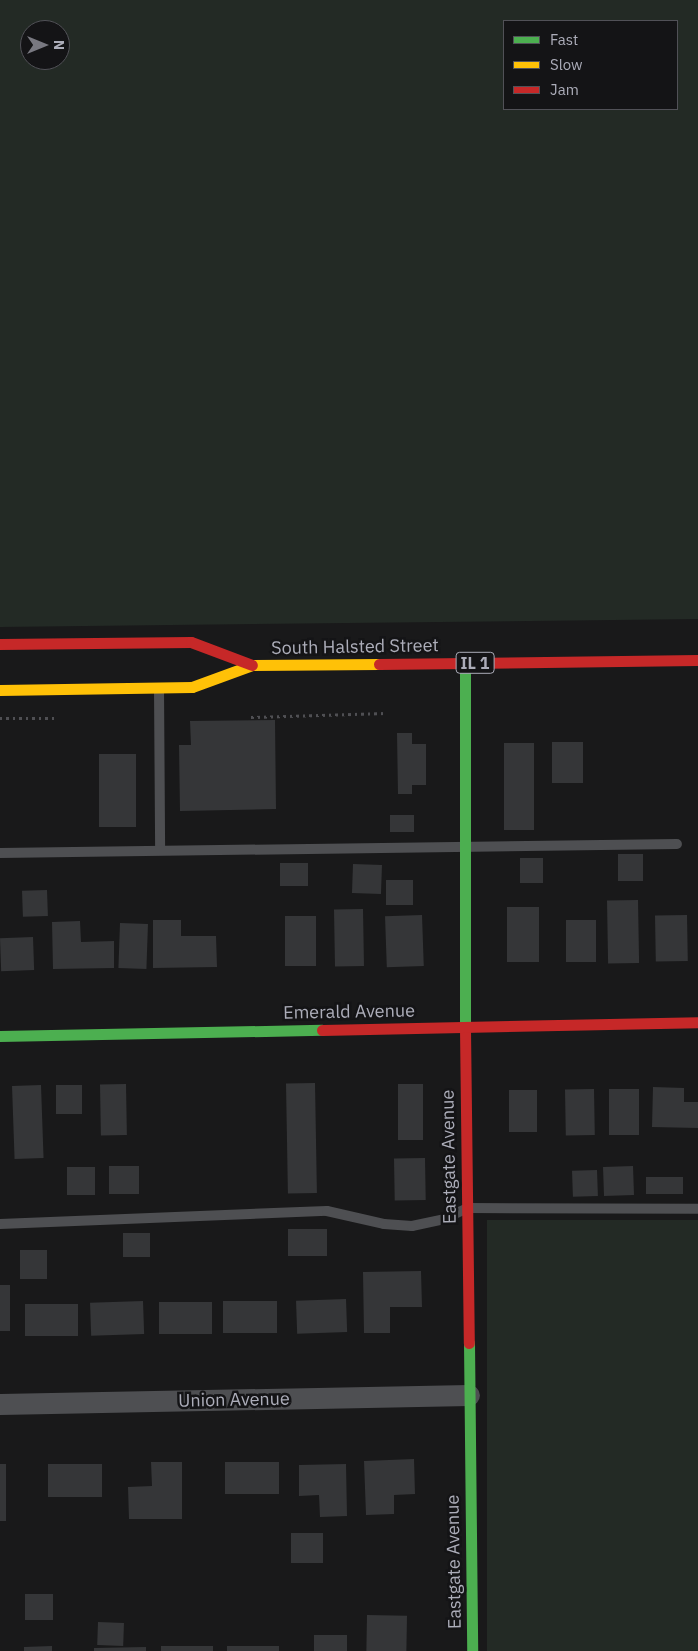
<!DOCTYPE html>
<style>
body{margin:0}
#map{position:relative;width:698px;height:1651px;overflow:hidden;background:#19191a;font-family:"IBM Plex Sans",sans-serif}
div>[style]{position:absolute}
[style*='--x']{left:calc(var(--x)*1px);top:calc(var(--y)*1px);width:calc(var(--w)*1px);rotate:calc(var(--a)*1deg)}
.green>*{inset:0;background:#232a25;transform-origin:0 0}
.building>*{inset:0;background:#353638;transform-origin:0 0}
.path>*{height:3px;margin-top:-1.5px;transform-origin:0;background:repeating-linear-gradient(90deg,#4f4f53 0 2.5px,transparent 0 6.5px)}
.lane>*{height:10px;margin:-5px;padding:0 5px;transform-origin:5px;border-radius:5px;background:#4e4f52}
.street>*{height:21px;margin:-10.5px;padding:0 10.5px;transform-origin:10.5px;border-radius:10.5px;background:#4e4f52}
.fast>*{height:11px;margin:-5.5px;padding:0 5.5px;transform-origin:5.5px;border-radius:5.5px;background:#4caf50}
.slow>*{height:11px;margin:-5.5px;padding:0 5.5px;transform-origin:5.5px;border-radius:5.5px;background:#ffc107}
.jam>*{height:11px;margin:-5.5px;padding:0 5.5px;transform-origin:5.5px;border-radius:5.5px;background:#c62828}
span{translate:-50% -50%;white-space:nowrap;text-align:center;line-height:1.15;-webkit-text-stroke:5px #141416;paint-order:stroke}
.shield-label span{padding:1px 4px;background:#141416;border:1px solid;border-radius:4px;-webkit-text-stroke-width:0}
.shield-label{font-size:16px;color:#acadb9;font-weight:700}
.street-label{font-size:18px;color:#acadb9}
.legend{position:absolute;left:503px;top:20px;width:175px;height:90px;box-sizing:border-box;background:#141416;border:1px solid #515157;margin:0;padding:6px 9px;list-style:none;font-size:15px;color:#acadb9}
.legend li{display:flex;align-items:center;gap:10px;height:25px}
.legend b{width:25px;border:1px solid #515157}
.north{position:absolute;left:20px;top:20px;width:50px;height:50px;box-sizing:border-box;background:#141416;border:1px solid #515157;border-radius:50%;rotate:90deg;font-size:14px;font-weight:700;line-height:20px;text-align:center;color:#acadb9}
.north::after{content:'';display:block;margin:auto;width:18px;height:22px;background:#797981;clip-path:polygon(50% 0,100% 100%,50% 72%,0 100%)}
</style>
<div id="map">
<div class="green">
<div style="clip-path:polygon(evenodd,0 0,698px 0,698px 619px,0 627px,0 0,504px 21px,677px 21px,677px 109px,504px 109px,504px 21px,0 0,30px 30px,60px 30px,60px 60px,30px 60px,30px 30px)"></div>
<div style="left:698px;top:1220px;width:431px;height:211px;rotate:90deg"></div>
</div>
<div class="building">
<div style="clip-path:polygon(275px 720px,276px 809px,180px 811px,179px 745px,191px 745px,190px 721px)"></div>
<div style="clip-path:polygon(397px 733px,412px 733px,412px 744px,426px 744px,426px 785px,412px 785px,412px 794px,398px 794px)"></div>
<div style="left:583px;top:742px;width:41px;height:31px;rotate:90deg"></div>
<div style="left:504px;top:743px;width:30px;height:87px"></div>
<div style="left:99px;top:754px;width:37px;height:73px"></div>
<div style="left:390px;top:815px;width:24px;height:17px"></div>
<div style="left:618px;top:854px;width:25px;height:27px"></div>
<div style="left:520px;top:858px;width:23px;height:25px"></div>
<div style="left:280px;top:863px;width:28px;height:23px"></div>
<div style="left:353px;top:864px;width:29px;height:29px;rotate:2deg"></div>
<div style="left:386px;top:880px;width:27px;height:25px"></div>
<div style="left:47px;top:890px;width:26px;height:25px;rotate:88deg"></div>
<div style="left:638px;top:900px;width:63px;height:31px;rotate:89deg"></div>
<div style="left:507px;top:907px;width:32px;height:55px"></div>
<div style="left:363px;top:909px;width:57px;height:29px;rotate:89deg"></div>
<div style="left:422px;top:915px;width:51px;height:37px;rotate:88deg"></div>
<div style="left:687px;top:915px;width:46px;height:32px;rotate:89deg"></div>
<div style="left:285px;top:916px;width:31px;height:50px"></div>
<div style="clip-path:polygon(153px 920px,181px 920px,181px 936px,216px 936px,217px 967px,153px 968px)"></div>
<div style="left:596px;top:920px;width:42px;height:30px;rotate:90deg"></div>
<div style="clip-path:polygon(80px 921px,81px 942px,114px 941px,114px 968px,53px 969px,52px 922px)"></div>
<div style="left:120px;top:923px;width:28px;height:45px;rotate:2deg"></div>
<div style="left:33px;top:937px;width:33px;height:33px;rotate:88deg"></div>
<div style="left:315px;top:1083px;width:110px;height:29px;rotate:89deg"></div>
<div style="left:126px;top:1084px;width:51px;height:26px;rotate:89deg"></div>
<div style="left:398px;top:1084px;width:25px;height:56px"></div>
<div style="left:41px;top:1085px;width:73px;height:29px;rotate:88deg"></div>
<div style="left:56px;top:1085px;width:26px;height:29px"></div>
<div style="clip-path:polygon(653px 1087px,684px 1088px,684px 1102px,698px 1102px,698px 1128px,652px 1127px)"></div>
<div style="left:594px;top:1089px;width:46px;height:29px;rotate:89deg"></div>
<div style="left:609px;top:1089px;width:30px;height:46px"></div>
<div style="left:509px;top:1090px;width:28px;height:42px"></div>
<div style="left:425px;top:1158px;width:42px;height:31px;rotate:89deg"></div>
<div style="left:109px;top:1166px;width:30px;height:28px"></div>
<div style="left:633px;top:1166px;width:29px;height:30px;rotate:88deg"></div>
<div style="left:67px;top:1167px;width:28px;height:28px"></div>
<div style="left:597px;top:1170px;width:26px;height:25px;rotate:88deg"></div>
<div style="left:646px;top:1177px;width:37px;height:17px"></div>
<div style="left:327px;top:1229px;width:27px;height:39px;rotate:90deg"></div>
<div style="left:123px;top:1233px;width:27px;height:24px"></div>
<div style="left:20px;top:1250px;width:27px;height:29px"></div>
<div style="clip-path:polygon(421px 1271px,422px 1307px,390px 1307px,390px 1333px,364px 1333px,363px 1272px)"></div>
<div style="left:0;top:1285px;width:10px;height:46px"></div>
<div style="left:346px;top:1299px;width:33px;height:50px;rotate:88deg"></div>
<div style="left:143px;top:1301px;width:33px;height:53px;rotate:88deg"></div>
<div style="left:223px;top:1301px;width:54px;height:32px"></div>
<div style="left:159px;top:1302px;width:53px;height:32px"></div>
<div style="left:25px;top:1304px;width:53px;height:32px"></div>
<div style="clip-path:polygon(414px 1459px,415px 1494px,394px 1495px,394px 1514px,366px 1515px,364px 1461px)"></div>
<div style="clip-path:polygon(151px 1462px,182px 1462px,182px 1519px,129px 1519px,128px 1487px,152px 1486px)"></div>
<div style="left:225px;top:1462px;width:54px;height:32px"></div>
<div style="left:0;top:1464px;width:6px;height:57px"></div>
<div style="left:102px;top:1464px;width:33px;height:54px;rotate:90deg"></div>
<div style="clip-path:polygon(346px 1464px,347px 1516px,320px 1517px,319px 1495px,299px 1496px,299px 1465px)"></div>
<div style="left:323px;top:1533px;width:30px;height:32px;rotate:90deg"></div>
<div style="left:53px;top:1594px;width:26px;height:28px;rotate:90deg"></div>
<div style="left:367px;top:1615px;width:40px;height:36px;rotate:1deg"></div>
<div style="left:98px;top:1622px;width:26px;height:23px;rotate:2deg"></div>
<div style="left:314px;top:1635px;width:33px;height:16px"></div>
<div style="clip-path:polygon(52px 1646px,52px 1651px,24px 1651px,24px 1647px)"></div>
<div style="left:161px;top:1646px;width:52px;height:5px"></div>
<div style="left:227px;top:1646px;width:52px;height:5px"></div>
<div style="clip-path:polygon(146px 1647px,146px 1651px,94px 1651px,94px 1648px)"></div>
</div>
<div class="path">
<div style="--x:251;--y:717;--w:135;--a:-1.7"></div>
<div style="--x:0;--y:718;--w:54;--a:0"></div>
</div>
<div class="lane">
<div style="--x:159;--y:688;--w:162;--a:89.6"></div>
<div style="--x:0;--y:853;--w:677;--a:-0.76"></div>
<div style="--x:0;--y:1224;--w:327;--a:-2.3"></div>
<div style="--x:327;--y:1211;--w:58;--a:12.8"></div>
<div style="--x:384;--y:1224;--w:28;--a:4"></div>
<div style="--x:412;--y:1226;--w:33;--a:-12"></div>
<div style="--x:444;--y:1219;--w:26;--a:-25"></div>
<div style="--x:468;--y:1208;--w:230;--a:0.2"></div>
</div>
<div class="street">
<div style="--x:0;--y:1404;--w:469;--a:-1.1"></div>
</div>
<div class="fast">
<div style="--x:465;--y:663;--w:366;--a:90"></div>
<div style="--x:0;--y:1036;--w:322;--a:-1.1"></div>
<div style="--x:469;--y:1343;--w:308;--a:89.4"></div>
</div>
<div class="slow">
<div style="--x:0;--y:690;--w:192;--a:-0.9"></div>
<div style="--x:192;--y:687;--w:64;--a:-20.1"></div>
<div style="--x:252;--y:665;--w:127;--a:-0.5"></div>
</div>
<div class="jam">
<div style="--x:0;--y:644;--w:191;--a:-0.6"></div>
<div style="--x:191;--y:642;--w:65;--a:20.7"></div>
<div style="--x:379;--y:664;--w:319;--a:-0.7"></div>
<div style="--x:465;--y:1029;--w:314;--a:89.3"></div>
<div style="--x:322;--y:1030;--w:376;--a:-1.2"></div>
</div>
<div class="shield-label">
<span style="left:475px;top:663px">IL 1</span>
</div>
<div class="street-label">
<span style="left:355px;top:647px;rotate:-1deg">South Halsted Street</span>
<span style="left:349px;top:1012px;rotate:-1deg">Emerald Avenue</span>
<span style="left:449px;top:1157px;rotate:-91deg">Eastgate Avenue</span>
<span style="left:234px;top:1400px;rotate:-1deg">Union Avenue</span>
<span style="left:454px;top:1562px;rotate:-91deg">Eastgate Avenue</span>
</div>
<ul class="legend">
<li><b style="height:6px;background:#4caf50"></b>Fast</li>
<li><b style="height:6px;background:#ffc107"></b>Slow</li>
<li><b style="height:6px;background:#c62828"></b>Jam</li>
</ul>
<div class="north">N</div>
</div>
